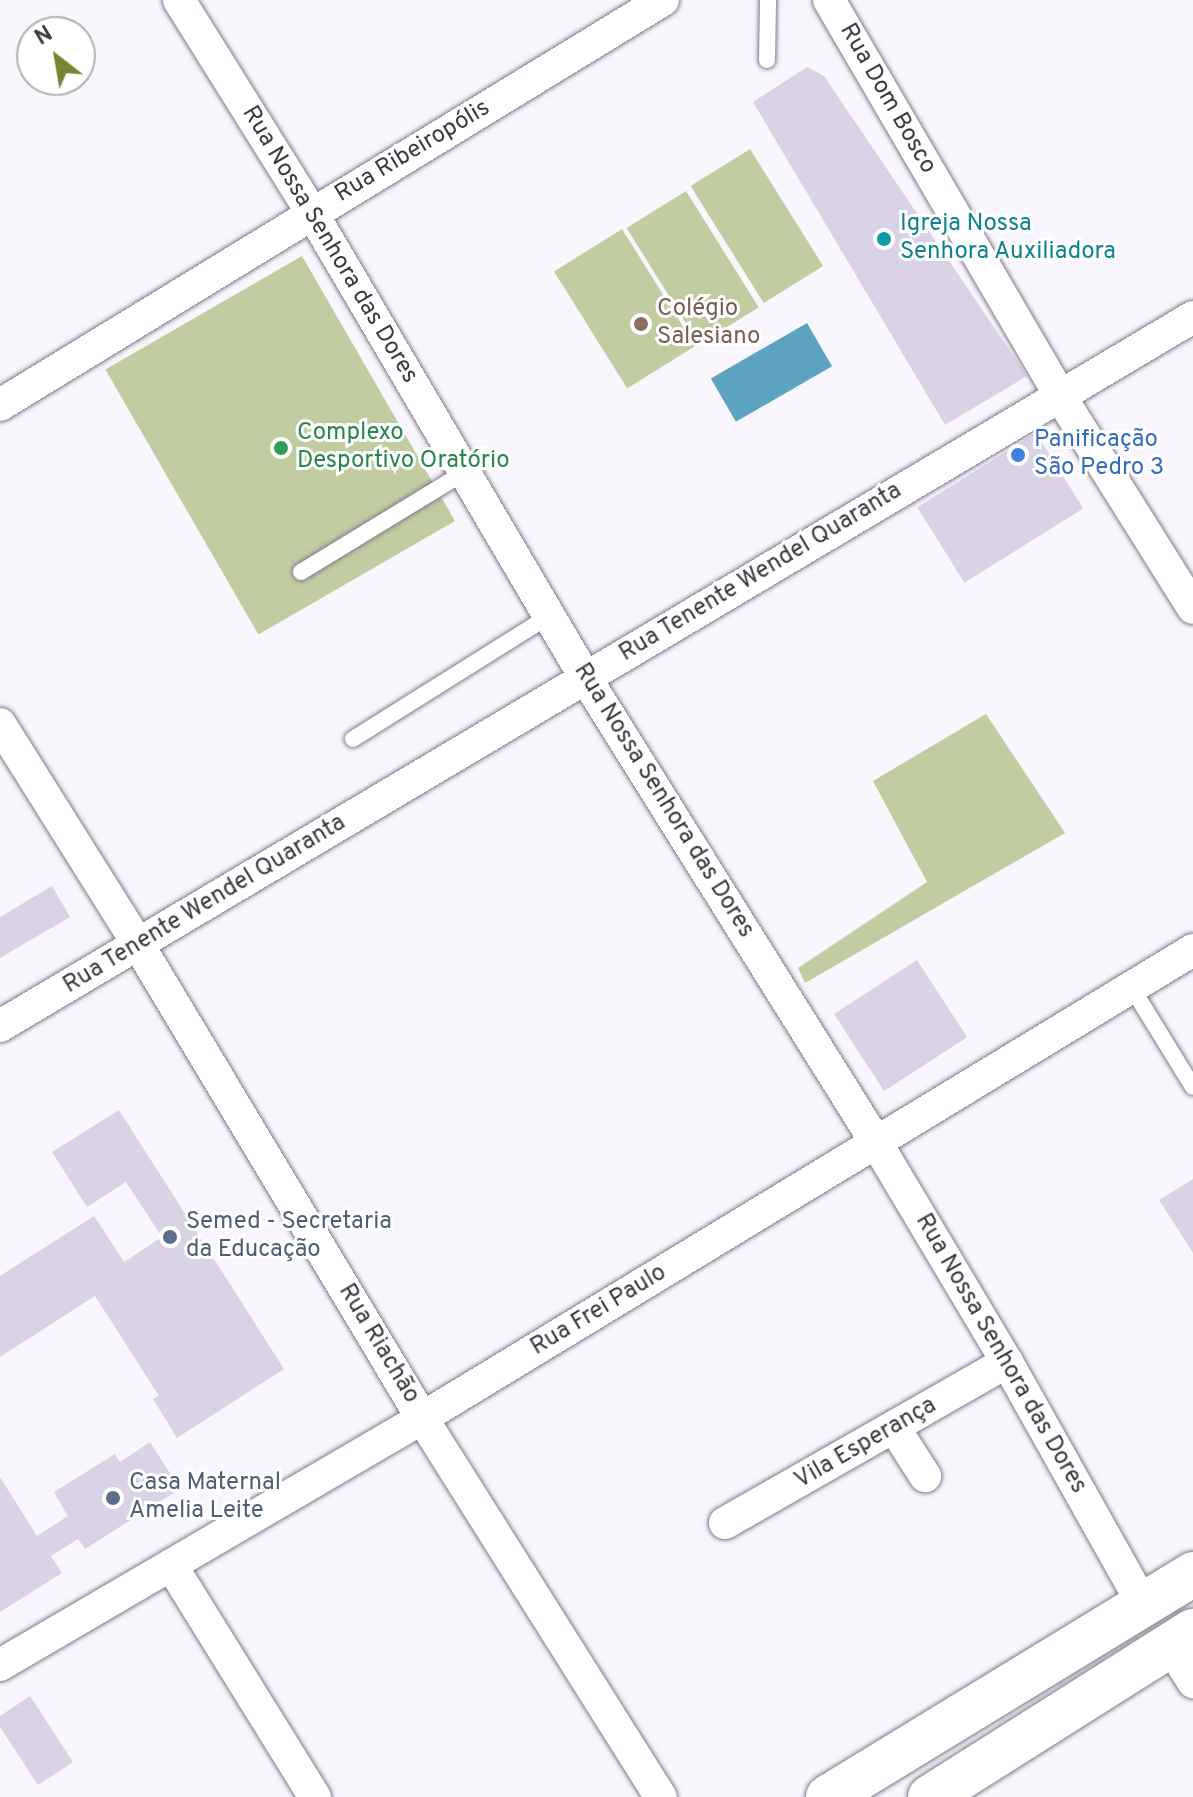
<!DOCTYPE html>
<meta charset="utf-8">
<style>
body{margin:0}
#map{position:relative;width:1193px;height:1797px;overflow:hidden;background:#f9f6fd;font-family:Overpass,sans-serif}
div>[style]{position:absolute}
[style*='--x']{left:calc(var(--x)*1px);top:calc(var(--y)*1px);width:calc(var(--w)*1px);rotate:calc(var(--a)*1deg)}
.green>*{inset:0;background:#c2cca1;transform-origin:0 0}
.water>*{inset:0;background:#5ca4c0;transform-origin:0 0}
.building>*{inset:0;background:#dad3e6;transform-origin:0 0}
.roads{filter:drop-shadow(0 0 2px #80798a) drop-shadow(0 0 2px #80798a)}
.service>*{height:16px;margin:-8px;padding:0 8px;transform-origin:8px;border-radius:8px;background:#fff}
.minor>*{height:32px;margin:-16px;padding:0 16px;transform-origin:16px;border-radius:16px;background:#fff}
.secondary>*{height:44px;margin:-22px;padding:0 22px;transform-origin:22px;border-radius:22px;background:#fff}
.dots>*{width:22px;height:22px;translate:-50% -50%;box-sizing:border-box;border:4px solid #fff;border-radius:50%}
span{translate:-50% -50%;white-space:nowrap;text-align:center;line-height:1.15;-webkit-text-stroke:6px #fff;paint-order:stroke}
.street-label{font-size:24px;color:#3c3941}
.culture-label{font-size:24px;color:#0d838f}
.left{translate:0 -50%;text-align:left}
.education-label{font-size:24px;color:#785e54}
.leisure-label{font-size:24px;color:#27864d}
.shop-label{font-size:24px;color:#366cbe}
.service-label{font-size:24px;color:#4e5e75}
.north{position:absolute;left:16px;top:16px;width:80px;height:80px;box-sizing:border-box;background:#fff;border:2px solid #b1b0b3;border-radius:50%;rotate:329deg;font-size:22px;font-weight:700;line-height:32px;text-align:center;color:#3c3941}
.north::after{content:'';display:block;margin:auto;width:28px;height:36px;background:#758534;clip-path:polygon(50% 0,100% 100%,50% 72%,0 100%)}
</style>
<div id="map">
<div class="green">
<div style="left:750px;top:149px;width:138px;height:70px;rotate:58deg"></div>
<div style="left:686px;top:191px;width:137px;height:70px;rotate:58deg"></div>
<div style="left:622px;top:229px;width:138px;height:80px;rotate:58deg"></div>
<div style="left:302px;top:256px;width:306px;height:227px;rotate:60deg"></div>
<div style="clip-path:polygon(986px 714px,1065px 833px,805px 983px,798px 968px,927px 882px,873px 781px)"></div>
</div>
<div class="water">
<div style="left:807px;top:323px;width:50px;height:111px;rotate:60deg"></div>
</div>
<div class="building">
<div style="clip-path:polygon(807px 67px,824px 76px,1027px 376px,945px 425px,753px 102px)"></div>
<div style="left:1036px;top:433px;width:89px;height:140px;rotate:58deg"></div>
<div style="clip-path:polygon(52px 886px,70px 917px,0 958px,0 917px)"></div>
<div style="left:917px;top:960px;width:92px;height:99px;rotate:57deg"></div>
<div style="clip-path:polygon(119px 1110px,284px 1369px,177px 1438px,153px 1399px,159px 1396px,95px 1296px,0 1357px,0 1276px,94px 1216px,124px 1262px,162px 1237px,126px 1182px,87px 1207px,52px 1152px)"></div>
<div style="clip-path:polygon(1193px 1179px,1193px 1253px,1159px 1200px)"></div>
<div style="clip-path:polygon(150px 1442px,180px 1489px,85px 1549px,78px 1539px,51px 1556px,62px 1573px,0 1612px,0 1477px,37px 1536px,68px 1516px,54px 1492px,115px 1454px,120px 1462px)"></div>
<div style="clip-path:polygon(30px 1696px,73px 1762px,38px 1785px,0 1727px,0 1716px)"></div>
</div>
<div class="roads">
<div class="service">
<div style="--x:767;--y:60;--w:60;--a:-89"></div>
<div style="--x:301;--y:572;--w:192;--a:-31.4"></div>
<div style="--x:353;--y:739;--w:231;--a:-32.1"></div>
<div style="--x:1132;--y:988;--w:116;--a:58.4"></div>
</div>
<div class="minor">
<div style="--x:179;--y:0;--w:251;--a:58"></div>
<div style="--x:312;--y:213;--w:538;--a:59.53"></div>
<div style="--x:585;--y:677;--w:551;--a:57.98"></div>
<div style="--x:877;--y:1144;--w:254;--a:59.2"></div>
<div style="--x:1007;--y:1362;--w:278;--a:60.7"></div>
<div style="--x:829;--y:0;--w:458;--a:59.7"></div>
<div style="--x:1060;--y:396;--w:250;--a:57.9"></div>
<div style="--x:0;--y:405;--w:777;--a:-31.42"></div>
<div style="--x:0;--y:724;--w:262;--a:57.9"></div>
<div style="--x:139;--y:946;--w:550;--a:59.05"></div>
<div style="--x:422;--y:1418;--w:448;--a:57.8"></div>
<div style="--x:0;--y:1026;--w:1388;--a:-30.72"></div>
<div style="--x:895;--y:1429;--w:56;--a:57.4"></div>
<div style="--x:725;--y:1523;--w:325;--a:-29.7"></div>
<div style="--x:171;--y:1565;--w:273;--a:58.2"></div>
<div style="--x:1170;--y:1645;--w:44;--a:58.1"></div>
<div style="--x:0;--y:1665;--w:489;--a:-30.3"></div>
<div style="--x:422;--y:1418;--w:902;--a:-31.26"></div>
</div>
<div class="secondary">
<div style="--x:828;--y:1797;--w:428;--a:-31.4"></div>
<div style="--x:930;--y:1797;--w:311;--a:-32.3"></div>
</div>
</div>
<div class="dots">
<div style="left:884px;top:239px;background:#0f9aa8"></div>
<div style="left:641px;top:324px;background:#8d6e63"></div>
<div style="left:281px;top:448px;background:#2e9e5b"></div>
<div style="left:1018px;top:455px;background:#3f7fe0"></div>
<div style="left:170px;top:1237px;background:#5c6f8a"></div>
<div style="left:113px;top:1498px;background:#5c6f8a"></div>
</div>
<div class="street-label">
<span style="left:887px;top:99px;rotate:60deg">Rua Dom Bosco</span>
<span style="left:413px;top:152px;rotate:-31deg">Rua Ribeiropólis</span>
<span style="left:329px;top:245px;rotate:59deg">Rua Nossa Senhora das Dores</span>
<span style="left:761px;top:573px;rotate:-31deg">Rua Tenente Wendel Quaranta</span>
<span style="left:663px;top:801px;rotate:58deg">Rua Nossa Senhora das Dores</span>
<span style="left:205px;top:905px;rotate:-31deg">Rua Tenente Wendel Quaranta</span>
<span style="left:599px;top:1311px;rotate:-31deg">Rua Frei Paulo</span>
<span style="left:378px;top:1344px;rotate:59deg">Rua Riachão</span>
<span style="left:1000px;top:1354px;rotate:60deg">Rua Nossa Senhora das Dores</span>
<span style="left:866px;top:1444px;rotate:-30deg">Vila Esperança</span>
</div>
<div class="culture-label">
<span class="left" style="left:900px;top:239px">Igreja Nossa<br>Senhora Auxiliadora</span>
</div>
<div class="education-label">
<span class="left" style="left:657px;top:324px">Colégio<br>Salesiano</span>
</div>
<div class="leisure-label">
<span class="left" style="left:297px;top:448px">Complexo<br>Desportivo Oratório</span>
</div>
<div class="shop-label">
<span class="left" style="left:1034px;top:455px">Panificação<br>São Pedro 3</span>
</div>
<div class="service-label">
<span class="left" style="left:186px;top:1237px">Semed - Secretaria<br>da Educação</span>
<span class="left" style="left:129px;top:1498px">Casa Maternal<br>Amelia Leite</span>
</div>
<div class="north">N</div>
</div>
